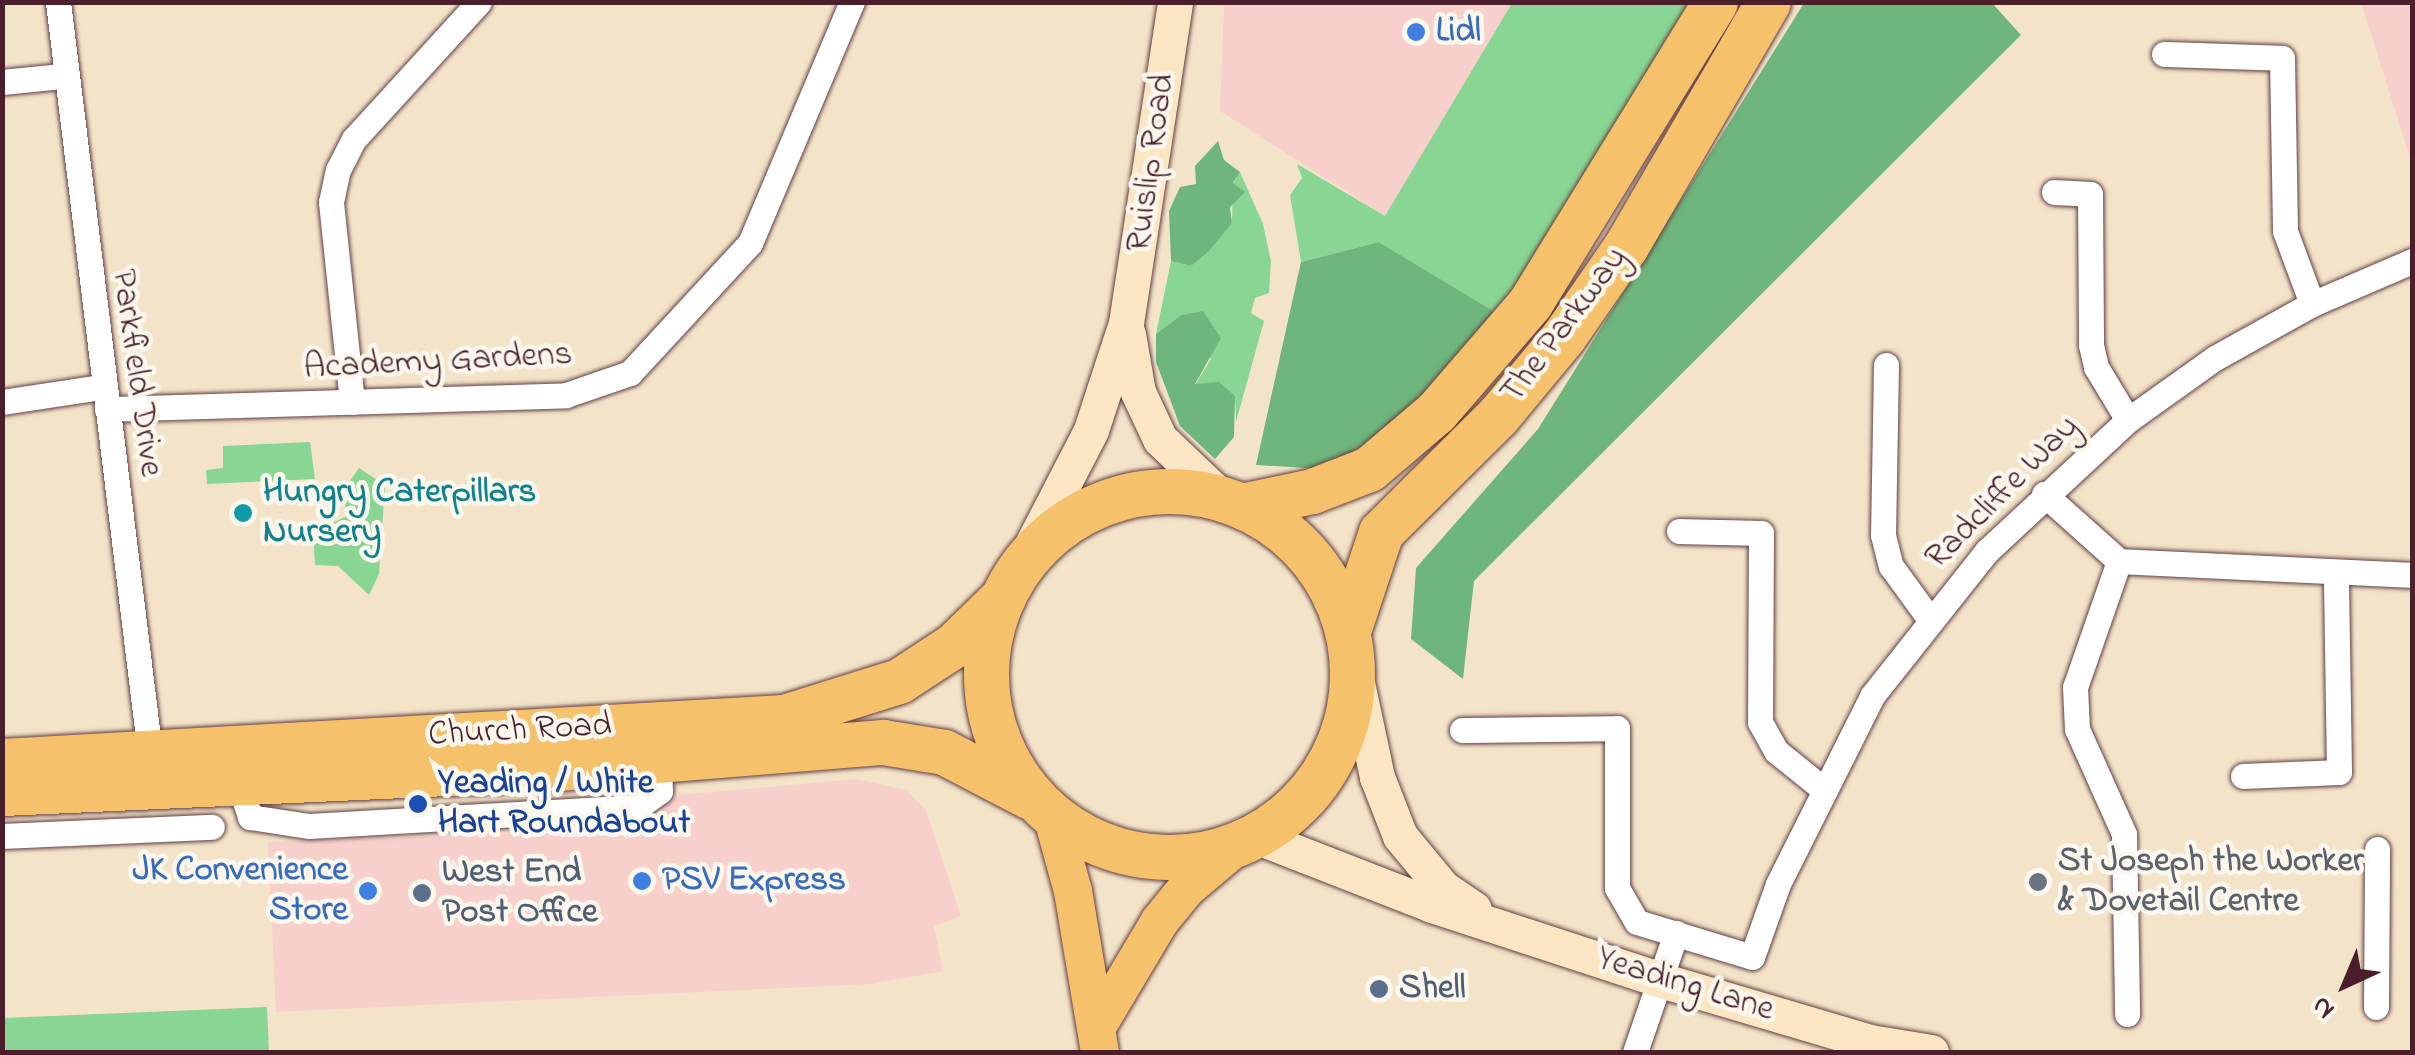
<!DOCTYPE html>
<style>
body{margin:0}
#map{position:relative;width:2415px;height:1055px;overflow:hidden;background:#f3e4c9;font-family:"Indie Flower",sans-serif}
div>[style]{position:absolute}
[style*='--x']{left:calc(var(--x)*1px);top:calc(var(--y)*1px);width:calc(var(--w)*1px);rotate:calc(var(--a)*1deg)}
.built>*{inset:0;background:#f7d0cb}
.green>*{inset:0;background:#89d593}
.forest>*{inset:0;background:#6eb67d}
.roads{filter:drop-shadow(0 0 2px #633d43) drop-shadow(0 0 2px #633d43)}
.street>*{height:25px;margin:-12.5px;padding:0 12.5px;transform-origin:12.5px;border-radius:12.5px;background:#fff}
.secondary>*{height:35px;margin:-17.5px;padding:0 17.5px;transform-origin:17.5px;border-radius:17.5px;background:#fbe6c4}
.primary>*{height:38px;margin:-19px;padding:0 19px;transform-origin:19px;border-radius:19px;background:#f5c16b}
.highway>*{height:45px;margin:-22.5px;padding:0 22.5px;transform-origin:22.5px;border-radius:22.5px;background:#f5c16b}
.highway>.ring{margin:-22.5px;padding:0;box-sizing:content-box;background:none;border:45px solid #f5c16b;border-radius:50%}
.dots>*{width:28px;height:28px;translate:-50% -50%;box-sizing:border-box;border:5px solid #fbf7ec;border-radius:50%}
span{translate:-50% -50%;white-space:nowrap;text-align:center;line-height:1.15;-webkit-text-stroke:9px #fbf7ec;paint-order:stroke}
.shop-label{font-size:35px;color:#366cbe;font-weight:700}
.left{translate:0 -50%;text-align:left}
.right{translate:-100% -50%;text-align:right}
.street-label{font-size:35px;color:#4a1f2b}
.culture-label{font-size:35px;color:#0d838f;font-weight:700}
.transit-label{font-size:35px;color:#164399;font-weight:700}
.worship-label{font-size:35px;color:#5b616d;font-weight:700}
.service-label{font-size:35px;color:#4e5e75;font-weight:700}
.frame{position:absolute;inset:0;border:5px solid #4a1f2b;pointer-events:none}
.north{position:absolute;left:2295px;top:935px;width:100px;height:100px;-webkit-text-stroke:8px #fbf7ec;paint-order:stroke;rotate:224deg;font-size:28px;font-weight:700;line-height:40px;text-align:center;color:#4a1f2b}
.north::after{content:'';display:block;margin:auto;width:35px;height:45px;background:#4a1f2b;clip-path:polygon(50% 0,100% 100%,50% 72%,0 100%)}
</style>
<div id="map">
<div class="built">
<div style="clip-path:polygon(1224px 3px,1512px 3px,1385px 216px,1220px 111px)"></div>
<div style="clip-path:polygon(2361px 3px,2412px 3px,2412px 164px)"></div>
<div style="clip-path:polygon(857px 779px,906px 790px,926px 810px,961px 916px,934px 926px,943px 971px,871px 984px,276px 1012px,268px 842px,627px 830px,679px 795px)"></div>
</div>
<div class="green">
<div style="clip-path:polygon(1512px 3px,1700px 3px,1505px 318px,1379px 242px,1301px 262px,1290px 195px,1302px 178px,1297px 164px,1385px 216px)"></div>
<div style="clip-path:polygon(1240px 172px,1263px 224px,1271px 261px,1269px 293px,1255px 298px,1251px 313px,1264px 321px,1236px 422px,1235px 396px,1195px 385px,1211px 359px,1181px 315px,1156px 334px,1171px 261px,1191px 266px,1232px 223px,1233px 184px)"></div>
<div style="clip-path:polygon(310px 442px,315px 479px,207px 484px,206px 470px,223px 468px,223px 446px)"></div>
<div style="clip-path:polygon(359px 468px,385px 485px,379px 574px,369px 595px,338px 566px,315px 565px,313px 532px,347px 516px,343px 491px)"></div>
<div style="clip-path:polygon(267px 1007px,269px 1052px,3px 1052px,3px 1018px)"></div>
</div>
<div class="forest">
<div style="clip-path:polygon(1804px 3px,1992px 3px,2021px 35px,1474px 581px,1463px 679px,1411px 639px,1416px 568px,1538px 429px)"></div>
<div style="clip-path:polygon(1218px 141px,1224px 160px,1240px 172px,1233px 183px,1245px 192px,1230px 207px,1232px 223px,1209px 251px,1191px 266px,1171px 261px,1169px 211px,1180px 187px,1196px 184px,1195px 166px)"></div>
<div style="clip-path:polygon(1379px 242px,1505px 318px,1413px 416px,1323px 469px,1256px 465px,1301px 262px)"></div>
<div style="clip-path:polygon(1203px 311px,1221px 338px,1195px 384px,1219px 382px,1235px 396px,1234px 437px,1215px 459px,1180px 426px,1156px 362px,1156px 334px,1181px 315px)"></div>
</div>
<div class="roads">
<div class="street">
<div style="--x:58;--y:2;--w:757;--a:83.02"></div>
<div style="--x:2164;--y:54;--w:118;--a:1.9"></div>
<div style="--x:2282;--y:58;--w:173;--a:89"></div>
<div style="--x:2285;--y:231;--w:78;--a:69.7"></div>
<div style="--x:2;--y:82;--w:60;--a:-5.7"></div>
<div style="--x:2054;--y:192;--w:36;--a:3"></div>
<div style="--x:2090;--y:194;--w:151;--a:89.6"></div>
<div style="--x:2091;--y:345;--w:23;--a:77"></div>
<div style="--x:2096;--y:367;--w:62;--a:58.9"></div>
<div style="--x:1886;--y:365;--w:170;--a:91"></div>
<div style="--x:1883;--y:535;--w:32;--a:76"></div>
<div style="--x:1891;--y:566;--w:63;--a:54"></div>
<div style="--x:2;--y:402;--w:100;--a:-8.6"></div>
<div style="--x:352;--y:402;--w:201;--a:-96"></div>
<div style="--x:331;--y:202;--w:33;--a:-78"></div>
<div style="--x:338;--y:170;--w:35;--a:-63"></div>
<div style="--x:354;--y:139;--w:185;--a:-47.6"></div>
<div style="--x:107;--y:409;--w:459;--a:-1.7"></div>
<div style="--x:566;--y:395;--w:68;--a:-19"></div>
<div style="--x:630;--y:373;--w:177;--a:-47.3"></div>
<div style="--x:750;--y:243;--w:262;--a:-67.1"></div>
<div style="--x:2044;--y:494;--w:101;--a:41.8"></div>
<div style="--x:2119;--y:561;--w:293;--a:2.7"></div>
<div style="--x:1679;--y:531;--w:82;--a:1.4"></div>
<div style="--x:1761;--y:533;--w:189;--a:90.3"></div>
<div style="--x:1760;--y:722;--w:33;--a:61"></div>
<div style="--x:1776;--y:751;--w:59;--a:38.8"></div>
<div style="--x:2119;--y:561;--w:133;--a:109.2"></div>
<div style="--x:2075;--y:687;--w:42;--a:87.3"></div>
<div style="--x:2077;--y:729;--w:115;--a:65.9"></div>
<div style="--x:2124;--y:834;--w:180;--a:89"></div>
<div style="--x:1462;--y:730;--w:155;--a:-0.7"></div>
<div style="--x:1617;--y:728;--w:160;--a:90"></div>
<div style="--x:1617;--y:888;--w:39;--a:60"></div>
<div style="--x:1637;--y:922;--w:120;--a:16.9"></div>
<div style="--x:1752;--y:957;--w:77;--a:-70.4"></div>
<div style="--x:1778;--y:884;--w:210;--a:-63.4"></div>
<div style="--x:1872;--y:696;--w:185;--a:-51.6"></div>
<div style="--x:1987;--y:551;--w:192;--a:-42.9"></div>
<div style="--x:2128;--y:420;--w:107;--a:-35.5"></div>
<div style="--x:2215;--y:358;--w:111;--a:-29.1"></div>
<div style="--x:2312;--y:304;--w:109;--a:-23.3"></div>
<div style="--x:2243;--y:776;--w:96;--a:-2.4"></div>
<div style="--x:2339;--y:772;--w:199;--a:-90.9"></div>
<div style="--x:239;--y:783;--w:36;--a:72"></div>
<div style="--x:250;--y:817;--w:60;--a:8.7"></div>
<div style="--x:309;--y:826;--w:330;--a:-3.3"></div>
<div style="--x:638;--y:807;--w:27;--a:-36"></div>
<div style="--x:660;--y:791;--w:29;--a:-92"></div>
<div style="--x:2;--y:836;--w:210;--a:-2.5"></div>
<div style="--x:2376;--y:1007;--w:158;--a:-89.6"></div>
<div style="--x:1635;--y:1052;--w:126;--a:-71"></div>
</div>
<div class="secondary">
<div style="--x:1128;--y:334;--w:59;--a:80.2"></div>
<div style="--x:1138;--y:392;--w:52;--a:64.9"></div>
<div style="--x:1160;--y:439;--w:87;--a:43.6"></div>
<div style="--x:1023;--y:562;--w:148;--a:-62.7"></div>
<div style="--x:1091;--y:430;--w:113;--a:-71.9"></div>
<div style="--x:1126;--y:323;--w:325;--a:-81.3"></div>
<div style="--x:1353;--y:664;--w:116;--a:78"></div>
<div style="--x:1377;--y:777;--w:63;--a:68.7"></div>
<div style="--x:1400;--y:836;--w:67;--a:50.4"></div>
<div style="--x:1443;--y:888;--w:37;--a:34"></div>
<div style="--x:1255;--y:836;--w:190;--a:21.3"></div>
<div style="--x:1432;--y:905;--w:244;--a:18.1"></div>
<div style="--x:1664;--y:981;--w:215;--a:16.5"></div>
<div style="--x:1870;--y:1042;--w:62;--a:9.3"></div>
</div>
<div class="primary">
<div style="--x:1052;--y:815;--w:79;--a:74.6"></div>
<div style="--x:1073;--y:891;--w:163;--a:80.5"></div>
<div style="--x:1098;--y:1025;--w:121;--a:-59.2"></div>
<div style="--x:1160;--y:921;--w:41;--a:-50.9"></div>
<div style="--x:1186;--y:889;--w:70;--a:-40.3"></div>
</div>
<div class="highway">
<div class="ring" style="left:986px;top:491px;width:321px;height:321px"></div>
<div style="--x:1241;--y:506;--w:73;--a:-11.9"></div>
<div style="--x:1312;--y:491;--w:61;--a:-21.1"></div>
<div style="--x:1369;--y:469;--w:88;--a:-40.4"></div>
<div style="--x:1436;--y:412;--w:144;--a:-49.2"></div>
<div style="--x:1530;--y:303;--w:353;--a:-58.4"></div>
<div style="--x:1348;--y:631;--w:104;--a:-71.6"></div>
<div style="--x:1381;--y:532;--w:163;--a:-44.8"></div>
<div style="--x:1497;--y:417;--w:105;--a:-50.4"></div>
<div style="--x:1564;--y:336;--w:109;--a:-55.4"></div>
<div style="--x:1626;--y:246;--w:282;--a:-59.8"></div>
<div style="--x:2;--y:761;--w:783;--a:-3.22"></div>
<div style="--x:784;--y:717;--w:121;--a:-17.4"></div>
<div style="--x:899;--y:681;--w:66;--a:-33.2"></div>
<div style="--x:954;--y:645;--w:64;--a:-44.4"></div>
<div style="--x:2;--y:793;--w:557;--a:-2.57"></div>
<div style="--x:558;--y:768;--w:326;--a:-4.6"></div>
<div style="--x:883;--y:742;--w:62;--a:9.3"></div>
<div style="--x:944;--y:752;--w:95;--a:27.6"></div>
</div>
</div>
<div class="dots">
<div style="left:1416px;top:32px;background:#3f7fe0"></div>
<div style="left:243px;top:513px;background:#0f9aa8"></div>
<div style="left:418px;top:804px;background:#1a4fb4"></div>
<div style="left:642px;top:881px;background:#3f7fe0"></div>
<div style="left:2038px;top:882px;background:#6b7280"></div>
<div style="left:368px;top:891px;background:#3f7fe0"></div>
<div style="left:422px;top:893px;background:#5c6f8a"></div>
<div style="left:1379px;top:989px;background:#5c6f8a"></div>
</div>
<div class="shop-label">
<span class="left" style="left:1436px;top:32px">Lidl</span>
<span class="right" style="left:348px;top:891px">JK Convenience<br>Store</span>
<span class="left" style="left:662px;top:881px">PSV Express</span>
</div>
<div class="street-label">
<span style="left:1152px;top:163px;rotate:-82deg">Ruislip Road</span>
<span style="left:1565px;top:326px;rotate:-53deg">The Parkway</span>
<span style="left:438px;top:362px;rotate:-3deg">Academy Gardens</span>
<span style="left:136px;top:373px;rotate:82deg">Parkfield Drive</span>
<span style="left:2003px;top:493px;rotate:-45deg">Radcliffe Way</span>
<span style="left:520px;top:731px;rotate:-3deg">Church Road</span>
<span style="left:1685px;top:985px;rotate:17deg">Yeading Lane</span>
</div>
<div class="culture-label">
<span class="left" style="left:263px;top:513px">Hungry Caterpillars<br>Nursery</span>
</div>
<div class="transit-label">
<span class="left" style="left:438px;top:804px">Yeading / White<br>Hart Roundabout</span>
</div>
<div class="worship-label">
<span class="left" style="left:2058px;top:882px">St Joseph the Worker<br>&amp; Dovetail Centre</span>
</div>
<div class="service-label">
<span class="left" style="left:442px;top:893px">West End<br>Post Office</span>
<span class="left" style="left:1399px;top:989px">Shell</span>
</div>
<div class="frame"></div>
<div class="north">N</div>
</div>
